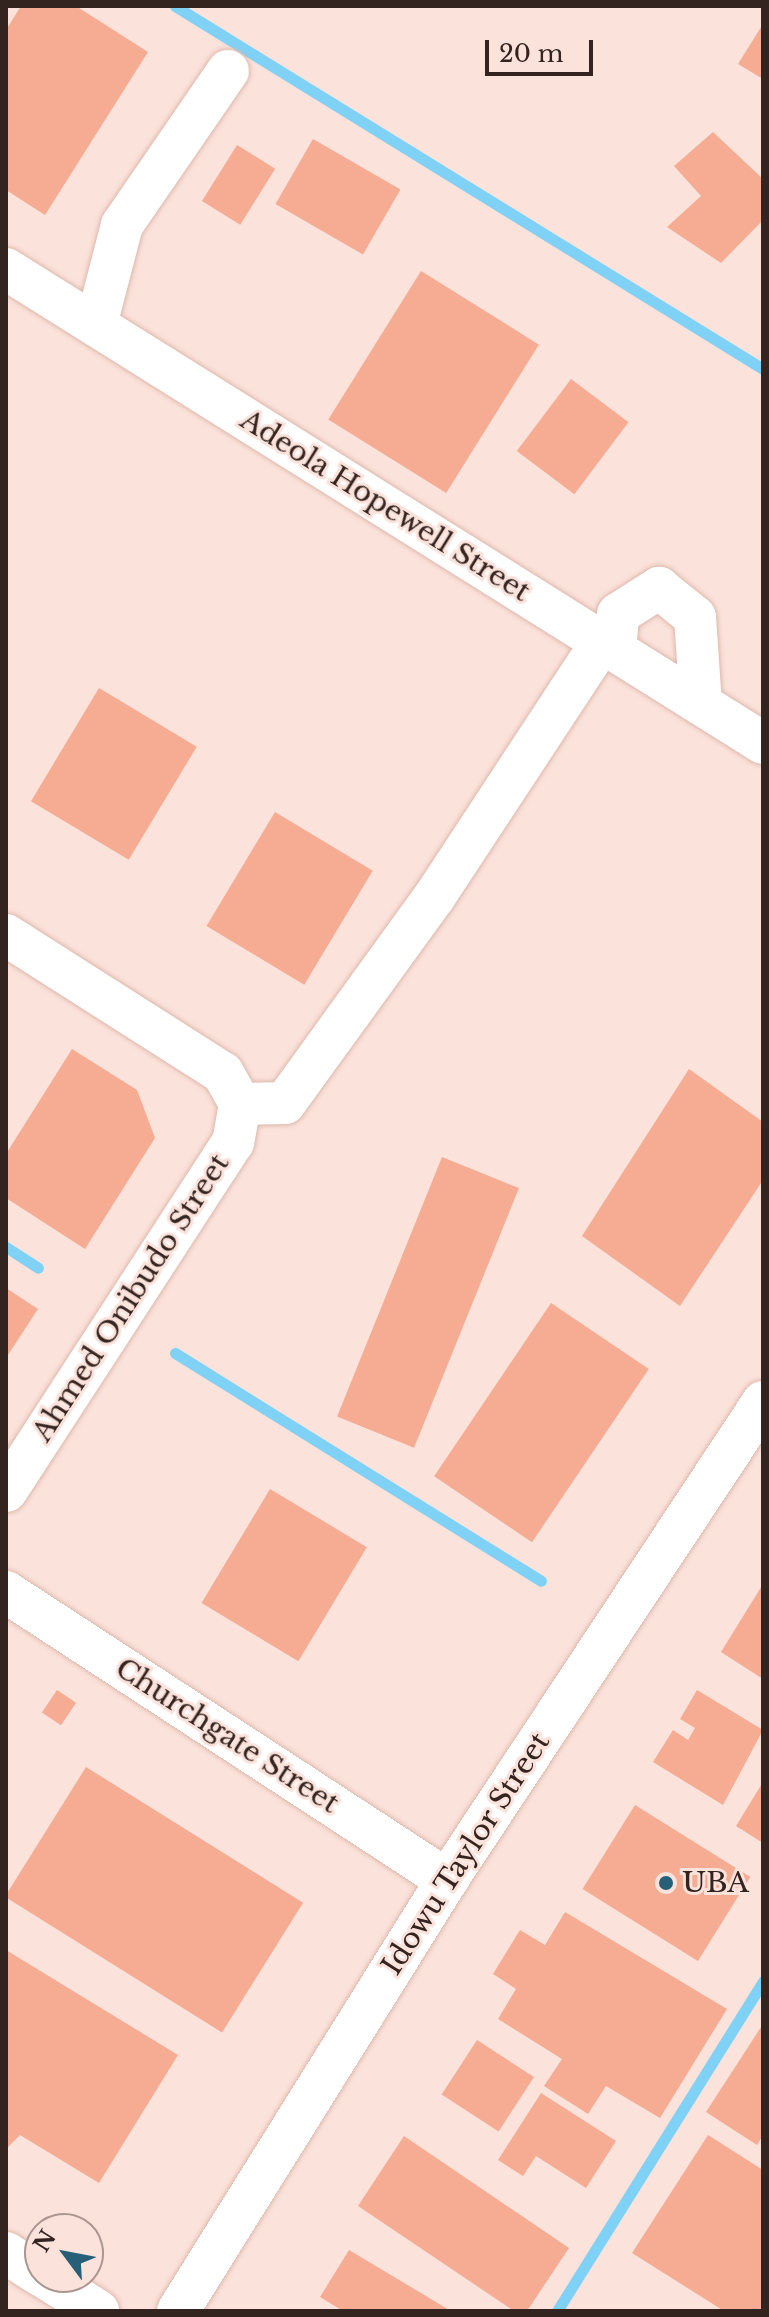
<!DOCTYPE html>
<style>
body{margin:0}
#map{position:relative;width:769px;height:2317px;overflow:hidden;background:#fbe2db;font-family:"Libre Baskerville",serif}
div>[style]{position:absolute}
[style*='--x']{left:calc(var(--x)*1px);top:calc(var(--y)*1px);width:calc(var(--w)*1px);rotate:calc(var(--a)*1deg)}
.stream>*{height:11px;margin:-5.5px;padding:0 5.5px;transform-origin:5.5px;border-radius:5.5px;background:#7fd1f6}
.building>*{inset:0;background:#f6ab93;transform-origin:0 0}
.roads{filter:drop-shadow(0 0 2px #deb8ab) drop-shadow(0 0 2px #deb8ab)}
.minor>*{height:42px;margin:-21px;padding:0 21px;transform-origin:21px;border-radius:21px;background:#fff}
.dots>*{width:22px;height:22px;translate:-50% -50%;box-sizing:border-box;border:4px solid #fbe2db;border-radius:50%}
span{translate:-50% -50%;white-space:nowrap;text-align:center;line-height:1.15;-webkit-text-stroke:6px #fbe2db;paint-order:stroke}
.street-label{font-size:28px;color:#332420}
.poi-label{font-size:28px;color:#332420}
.left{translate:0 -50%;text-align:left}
.frame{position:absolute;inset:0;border:8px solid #332420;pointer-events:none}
.north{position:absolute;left:24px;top:2213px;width:80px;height:80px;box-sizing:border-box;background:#fbe2db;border:2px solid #ab9690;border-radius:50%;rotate:302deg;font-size:22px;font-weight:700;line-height:32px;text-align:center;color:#332420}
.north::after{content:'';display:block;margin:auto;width:28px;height:36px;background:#256078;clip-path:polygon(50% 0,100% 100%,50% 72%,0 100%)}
.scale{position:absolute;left:485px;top:40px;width:108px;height:36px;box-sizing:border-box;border:4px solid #332420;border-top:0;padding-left:10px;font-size:24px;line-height:28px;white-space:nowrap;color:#332420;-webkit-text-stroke:6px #fbe2db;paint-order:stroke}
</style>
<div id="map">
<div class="stream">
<div style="--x:175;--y:6;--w:691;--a:31.69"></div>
<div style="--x:6;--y:1247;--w:38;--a:33"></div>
<div style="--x:175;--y:1353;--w:431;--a:31.9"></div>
<div style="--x:557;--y:2311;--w:389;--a:-58"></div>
</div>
<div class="building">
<div style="clip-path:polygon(21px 6px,76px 6px,148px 52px,45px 215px,6px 190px,6px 30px)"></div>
<div style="clip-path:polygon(763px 24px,763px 79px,738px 64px)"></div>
<div style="clip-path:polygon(713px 132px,763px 179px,763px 220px,721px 263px,667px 227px,701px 196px,674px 166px)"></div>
<div style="left:313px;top:139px;width:101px;height:75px;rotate:30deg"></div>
<div style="left:237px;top:145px;width:45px;height:66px;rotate:32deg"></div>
<div style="left:421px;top:271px;width:139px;height:175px;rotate:32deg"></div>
<div style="left:571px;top:379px;width:72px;height:90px;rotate:37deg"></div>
<div style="left:99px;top:688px;width:114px;height:132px;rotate:31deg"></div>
<div style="left:275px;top:812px;width:114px;height:133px;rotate:31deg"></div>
<div style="clip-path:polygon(72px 1049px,137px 1090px,155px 1138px,85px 1249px,6px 1198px,6px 1154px)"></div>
<div style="clip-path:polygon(689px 1069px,763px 1122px,763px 1180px,680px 1306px,582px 1236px)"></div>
<div style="left:442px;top:1157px;width:83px;height:280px;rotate:22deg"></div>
<div style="clip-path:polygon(6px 1288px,38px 1309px,6px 1358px)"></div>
<div style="left:551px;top:1303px;width:118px;height:209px;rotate:34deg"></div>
<div style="left:270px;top:1489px;width:113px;height:133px;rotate:31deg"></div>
<div style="clip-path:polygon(763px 1584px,763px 1679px,721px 1652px)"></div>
<div style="left:57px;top:1690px;width:23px;height:27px;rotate:34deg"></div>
<div style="clip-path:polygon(697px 1690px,763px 1730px,723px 1805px,653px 1762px,673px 1730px,688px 1740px,695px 1728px,680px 1719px)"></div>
<div style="left:86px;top:1767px;width:256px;height:153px;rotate:32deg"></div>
<div style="clip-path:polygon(763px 1782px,763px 1843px,736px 1826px)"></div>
<div style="left:635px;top:1805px;width:136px;height:99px;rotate:32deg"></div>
<div style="clip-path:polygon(565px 1912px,727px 2009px,660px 2118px,606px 2086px,588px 2114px,544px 2086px,562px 2059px,498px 2019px,516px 1989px,493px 1974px,520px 1930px,545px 1945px)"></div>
<div style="clip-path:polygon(6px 1950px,178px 2055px,99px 2183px,20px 2135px,6px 2149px)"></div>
<div style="clip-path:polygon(763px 2024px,763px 2135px,757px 2145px,706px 2112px)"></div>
<div style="left:477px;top:2040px;width:68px;height:65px;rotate:33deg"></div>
<div style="clip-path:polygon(541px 2093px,616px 2141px,586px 2188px,536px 2156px,523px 2176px,498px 2160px)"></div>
<div style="clip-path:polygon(708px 2135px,763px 2170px,763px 2311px,724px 2311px,632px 2253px)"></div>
<div style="clip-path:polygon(404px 2136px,569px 2248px,527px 2311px,514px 2311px,358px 2206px)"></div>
<div style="clip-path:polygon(349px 2250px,451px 2311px,343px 2311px,320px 2297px)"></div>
</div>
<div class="roads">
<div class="minor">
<div style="--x:6;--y:269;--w:893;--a:32.05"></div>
<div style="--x:96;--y:325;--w:103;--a:-75.4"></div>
<div style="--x:122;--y:225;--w:187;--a:-55.5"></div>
<div style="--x:615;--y:651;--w:37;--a:-85"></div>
<div style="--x:618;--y:614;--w:49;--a:-32.4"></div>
<div style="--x:659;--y:588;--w:46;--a:38.9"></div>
<div style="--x:695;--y:617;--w:87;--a:86.1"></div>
<div style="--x:6;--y:935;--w:257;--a:32.5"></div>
<div style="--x:223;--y:1073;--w:35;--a:61"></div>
<div style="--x:240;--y:1104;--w:39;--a:100"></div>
<div style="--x:233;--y:1142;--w:416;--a:123"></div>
<div style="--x:240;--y:1104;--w:45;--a:-1.3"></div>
<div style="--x:285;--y:1103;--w:256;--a:-54.1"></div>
<div style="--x:435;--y:896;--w:304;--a:-56.7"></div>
<div style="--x:6;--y:1592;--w:527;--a:33.15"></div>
<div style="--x:6;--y:2253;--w:40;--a:32.9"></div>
<div style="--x:44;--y:2277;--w:64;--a:32.2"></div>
<div style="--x:178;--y:2311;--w:508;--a:-58.03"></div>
<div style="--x:447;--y:1880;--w:573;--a:-56.53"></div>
</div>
</div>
<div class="dots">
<div style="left:666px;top:1883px;background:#256078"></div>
</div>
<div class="street-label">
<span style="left:385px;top:506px;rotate:32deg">Adeola Hopewell Street</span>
<span style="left:131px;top:1298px;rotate:-57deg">Ahmed Onibudo Street</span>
<span style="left:227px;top:1736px;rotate:33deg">Churchgate Street</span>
<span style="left:466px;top:1854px;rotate:-57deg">Idowu Taylor Street</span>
</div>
<div class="poi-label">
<span class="left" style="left:682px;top:1883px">UBA</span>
</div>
<div class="frame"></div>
<div class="north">N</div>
<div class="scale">20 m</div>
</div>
